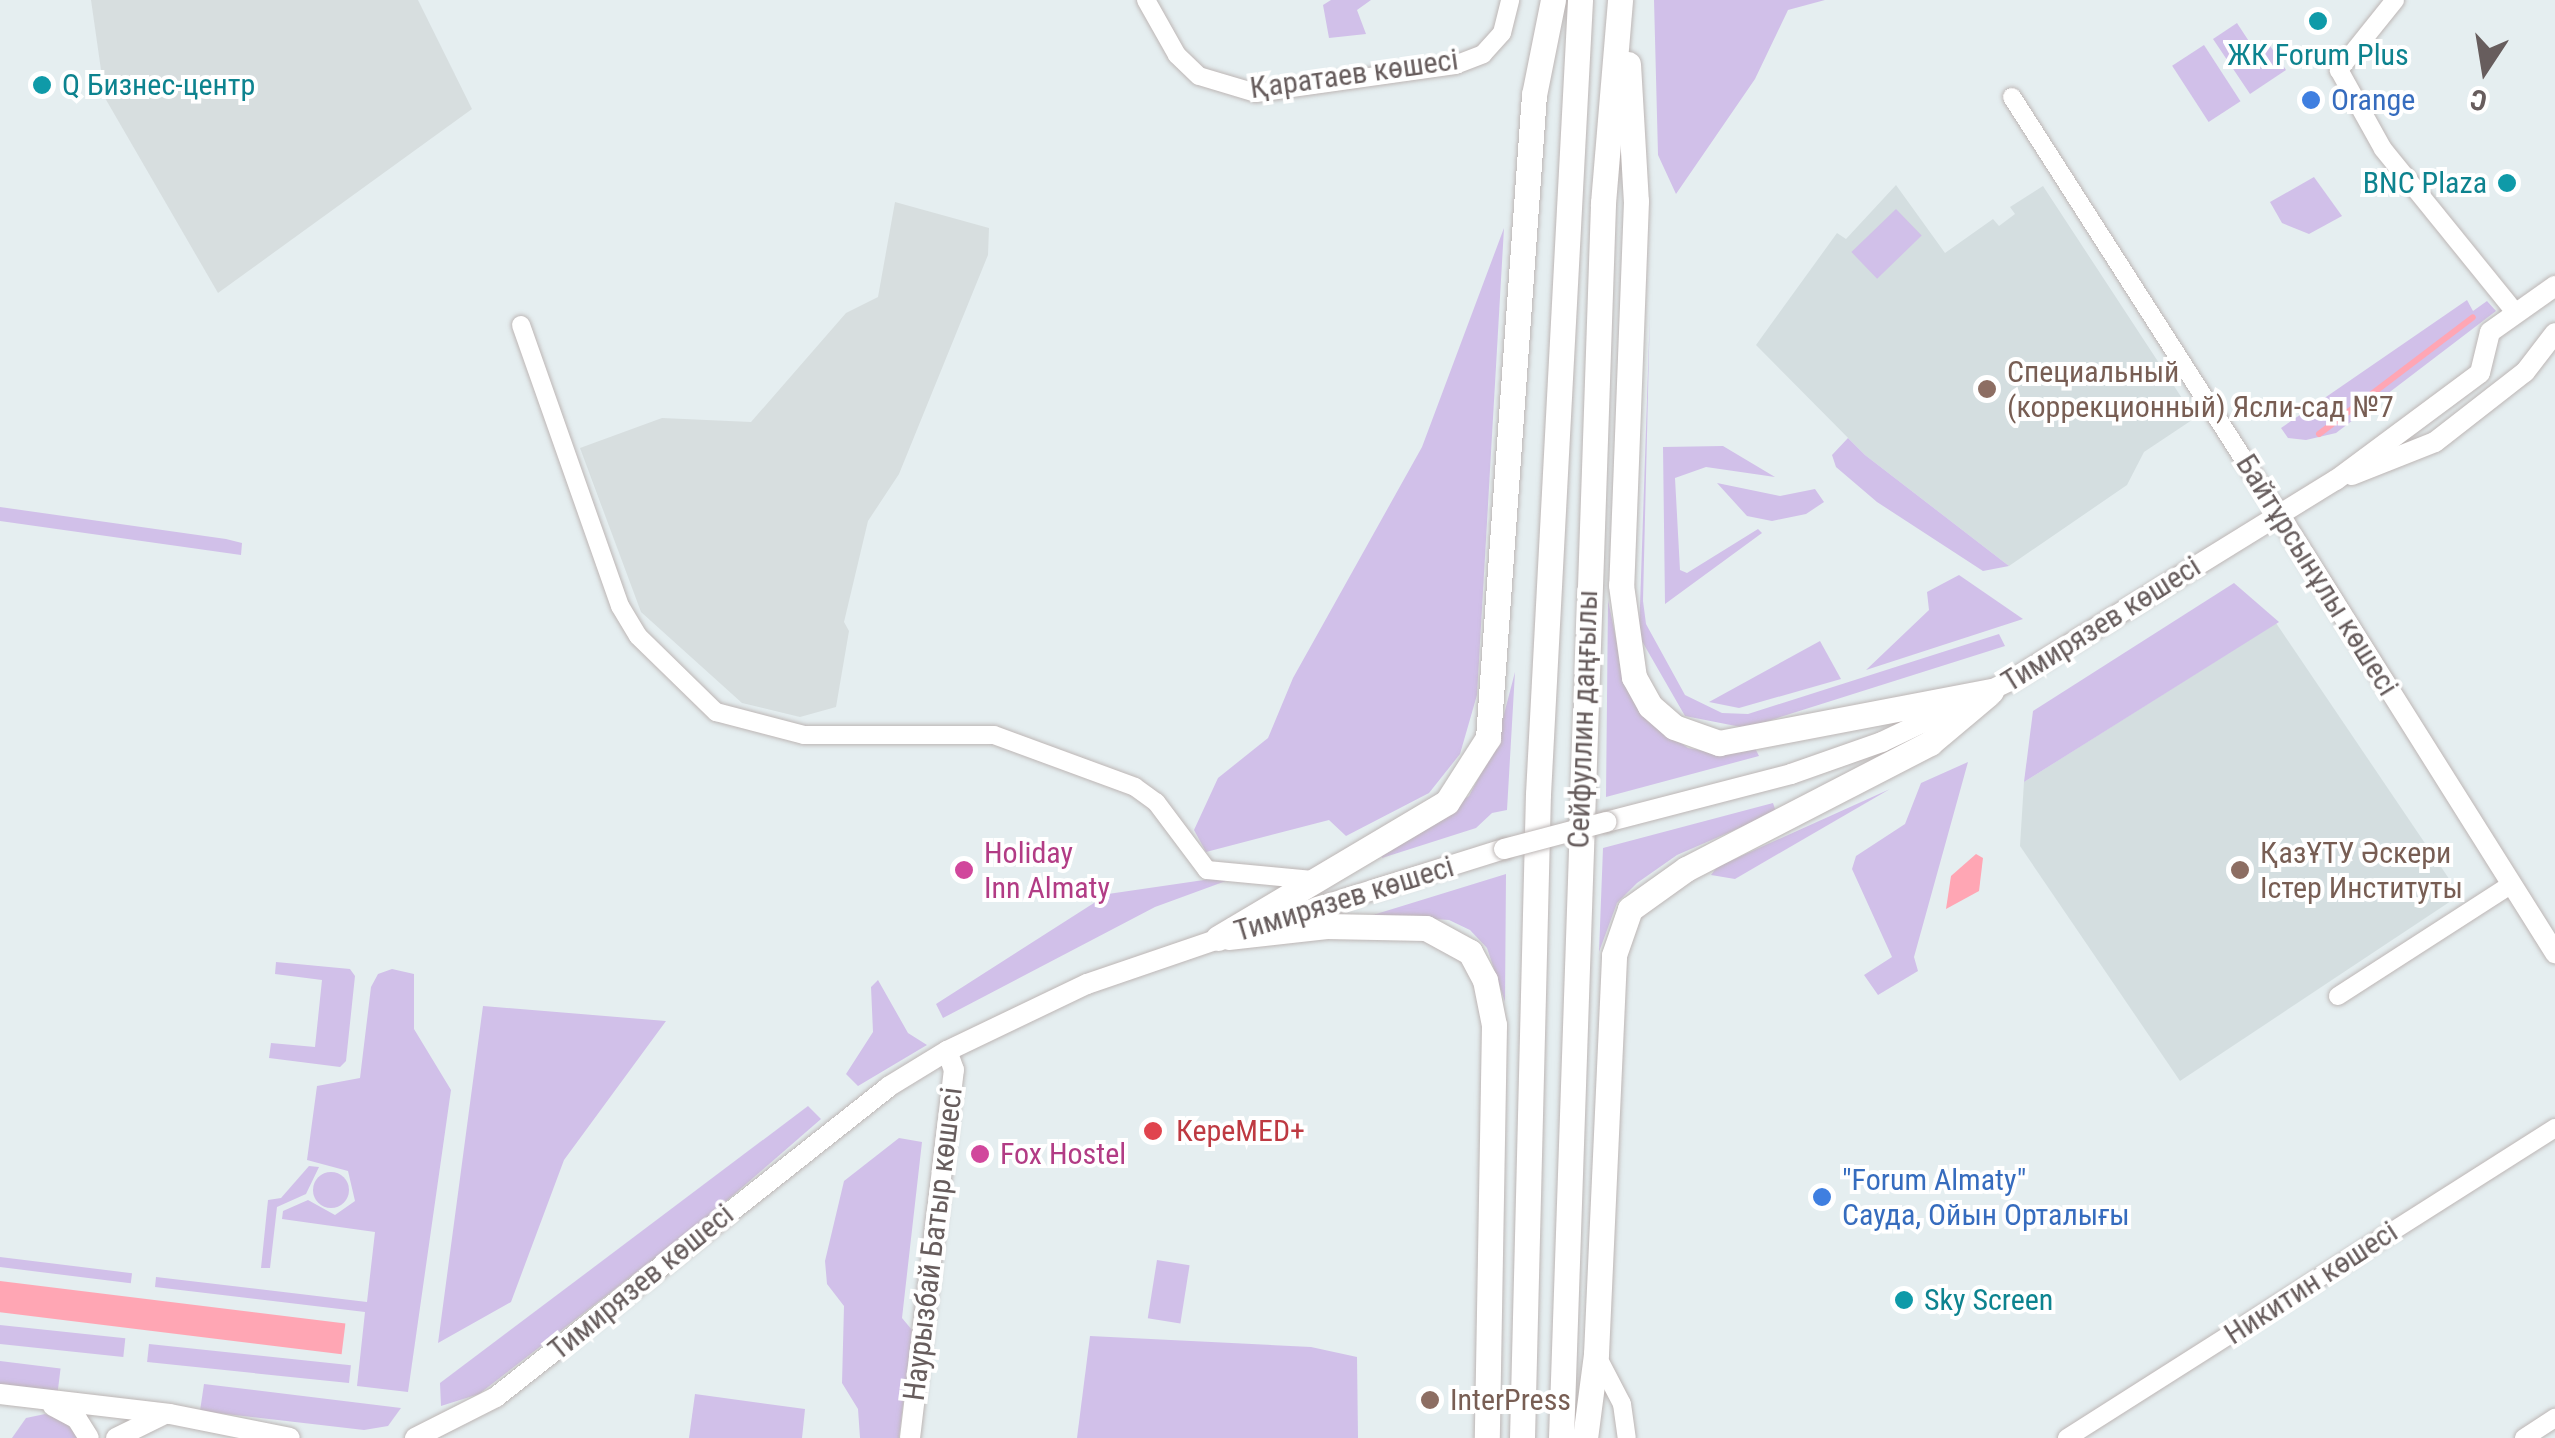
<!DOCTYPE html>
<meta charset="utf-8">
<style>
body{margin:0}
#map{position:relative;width:2555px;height:1438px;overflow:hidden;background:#e5eef0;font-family:"Roboto Condensed",sans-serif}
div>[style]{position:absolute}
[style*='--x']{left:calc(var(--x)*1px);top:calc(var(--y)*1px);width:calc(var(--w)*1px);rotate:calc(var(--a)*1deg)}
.industrial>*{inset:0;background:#d7dedf}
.education>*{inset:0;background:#d4dee0}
.green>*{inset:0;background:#d1c0e9;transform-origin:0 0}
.round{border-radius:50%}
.water>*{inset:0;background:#ffa6b4;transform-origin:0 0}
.stream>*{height:6px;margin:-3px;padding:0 3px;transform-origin:3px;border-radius:3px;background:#ffa6b4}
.roads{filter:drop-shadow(0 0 2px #bdb6b5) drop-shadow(0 0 2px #bdb6b5)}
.minor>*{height:18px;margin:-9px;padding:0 9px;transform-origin:9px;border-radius:9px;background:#fff}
.tertiary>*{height:20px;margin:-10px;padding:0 10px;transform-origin:10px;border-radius:10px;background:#fff}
.secondary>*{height:25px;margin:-12.5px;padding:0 12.5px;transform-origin:12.5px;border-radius:12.5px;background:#fff}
.bridges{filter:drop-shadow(0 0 2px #bdb6b5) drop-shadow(0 0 2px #bdb6b5)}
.tertiary-bridge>*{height:20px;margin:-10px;padding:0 10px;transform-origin:10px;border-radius:10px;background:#fff}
.dots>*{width:28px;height:28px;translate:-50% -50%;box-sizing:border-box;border:5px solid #fff;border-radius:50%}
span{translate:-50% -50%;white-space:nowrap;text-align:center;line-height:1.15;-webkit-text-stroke:8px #fff;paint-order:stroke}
.culture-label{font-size:30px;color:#0d838f}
.left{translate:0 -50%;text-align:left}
.right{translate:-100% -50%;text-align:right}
.street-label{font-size:30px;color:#675d5d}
.shop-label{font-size:30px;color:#366cbe}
.education-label{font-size:30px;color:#785e54}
.hotel-label{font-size:30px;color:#b23c85}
.health-label{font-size:30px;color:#be3a42}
.north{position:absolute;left:2435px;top:20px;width:100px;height:100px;-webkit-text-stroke:8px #fff;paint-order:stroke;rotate:192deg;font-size:28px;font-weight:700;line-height:40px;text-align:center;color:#675d5d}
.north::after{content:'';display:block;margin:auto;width:35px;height:45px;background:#675d5d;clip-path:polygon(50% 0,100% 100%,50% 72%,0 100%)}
</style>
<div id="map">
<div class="industrial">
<div style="clip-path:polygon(91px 0,418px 0,472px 109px,218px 293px,105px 98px)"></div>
<div style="clip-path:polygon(895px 202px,989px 228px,988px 255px,899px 474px,868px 521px,844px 622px,849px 631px,836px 707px,800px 717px,742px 703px,641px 612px,580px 448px,662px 418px,751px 422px,846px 313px,878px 297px)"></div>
</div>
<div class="education">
<div style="clip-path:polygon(1896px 185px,1945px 253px,1993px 219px,1999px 226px,2015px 214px,2010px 207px,2043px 186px,2195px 418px,2144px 452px,2127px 485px,2009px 566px,1865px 455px,1756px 345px,1837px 233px,1846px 239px)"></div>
<div style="clip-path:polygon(2276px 623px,2460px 895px,2180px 1081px,2020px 846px,2024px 782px)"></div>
</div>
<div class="green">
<div style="clip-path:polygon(1331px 0,1371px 0,1357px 10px,1366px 34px,1329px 38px,1323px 5px)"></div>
<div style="clip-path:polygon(1654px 0,1825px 0,1788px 10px,1755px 79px,1676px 194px,1658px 155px)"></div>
<div style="clip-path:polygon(2237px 23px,2256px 52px,2269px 44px,2286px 70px,2250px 94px,2213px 39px)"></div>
<div style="left:2204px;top:45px;width:67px;height:38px;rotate:57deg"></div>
<div style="clip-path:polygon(2314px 177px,2342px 216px,2309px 234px,2282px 223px,2270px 202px)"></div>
<div style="left:1896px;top:209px;width:37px;height:62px;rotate:46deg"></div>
<div style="clip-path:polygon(1504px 228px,1477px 695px,1460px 754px,1429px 793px,1346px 836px,1329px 820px,1206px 852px,1194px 830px,1218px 778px,1268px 738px,1293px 678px,1422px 447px)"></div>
<div style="clip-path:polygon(2467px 300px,2473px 311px,2487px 301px,2496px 311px,2336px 433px,2306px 440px,2288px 438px,2281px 428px)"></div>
<div style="clip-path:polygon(1650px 310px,1643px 601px,1646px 624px,1685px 695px,1722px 713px,1748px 714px,1999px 634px,2005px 646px,1746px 728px,1685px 716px,1639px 636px)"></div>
<div style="clip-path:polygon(1848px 438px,1865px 455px,2009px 566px,1983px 571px,1877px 502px,1836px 467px,1832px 455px)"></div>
<div style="clip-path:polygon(1723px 446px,1775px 477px,1706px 467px,1675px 478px,1680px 570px,1687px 573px,1758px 529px,1762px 533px,1665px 604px,1663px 447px)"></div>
<div style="clip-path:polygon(1717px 483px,1780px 496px,1815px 489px,1824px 502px,1806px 514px,1772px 521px,1747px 516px)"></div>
<div style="clip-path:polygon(0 507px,226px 539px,242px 543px,241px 555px,0 521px)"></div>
<div style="clip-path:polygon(1959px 575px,2023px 619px,1866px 670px,1929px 610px,1927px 592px)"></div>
<div style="clip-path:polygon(2234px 583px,2279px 622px,2024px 782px,2033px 711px)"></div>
<div style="clip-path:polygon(1608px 600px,1626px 687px,1641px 714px,1688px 748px,1715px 753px,1755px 748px,1759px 756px,1606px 797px)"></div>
<div style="clip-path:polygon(1820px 641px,1841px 679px,1739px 708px,1709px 702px)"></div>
<div style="clip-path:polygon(1515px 672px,1507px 810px,1492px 813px,1476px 828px,1382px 858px,1381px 849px,1469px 796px,1496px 745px)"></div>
<div style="clip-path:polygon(1968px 762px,1914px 957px,1918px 971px,1878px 995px,1864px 975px,1892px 957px,1852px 869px,1856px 856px,1905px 824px,1921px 783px)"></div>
<div style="clip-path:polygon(1890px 789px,1735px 879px,1711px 875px,1717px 867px)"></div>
<div style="clip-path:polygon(1773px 803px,1776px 812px,1677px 855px,1637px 883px,1617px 903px,1599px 952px,1603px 848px)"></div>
<div style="clip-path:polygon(1245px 874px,1155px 907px,943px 1018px,936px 1004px,1108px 894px)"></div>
<div style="clip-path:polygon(1506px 874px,1505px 1002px,1487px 948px,1470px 930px,1449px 920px,1373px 915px)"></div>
<div style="clip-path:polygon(276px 962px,350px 969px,355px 976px,346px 1061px,340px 1067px,269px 1058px,271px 1043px,315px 1047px,322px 980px,275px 974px)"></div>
<div style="clip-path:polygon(392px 969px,414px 974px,414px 1029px,451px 1090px,408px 1392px,357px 1386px,365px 1312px,155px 1287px,156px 1277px,367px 1302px,375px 1232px,282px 1219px,283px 1211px,308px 1200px,335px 1215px,355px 1201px,348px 1171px,307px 1160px,317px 1086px,360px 1078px,371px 987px,378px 974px)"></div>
<div style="clip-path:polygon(878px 980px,908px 1033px,927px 1045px,858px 1086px,846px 1074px,873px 1032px,871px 987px)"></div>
<div style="clip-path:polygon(483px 1006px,666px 1021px,564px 1160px,511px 1302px,438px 1343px)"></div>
<div style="clip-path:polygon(808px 1106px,821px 1119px,708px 1217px,479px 1394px,441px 1406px,440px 1383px)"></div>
<div style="clip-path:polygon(899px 1138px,922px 1142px,902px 1318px,912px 1330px,899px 1438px,860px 1438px,858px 1409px,842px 1383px,844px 1306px,827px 1284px,825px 1261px,844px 1181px)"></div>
<div style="clip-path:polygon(309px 1166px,319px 1167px,306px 1194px,277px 1207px,270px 1268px,261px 1268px,268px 1200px,281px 1198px)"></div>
<div class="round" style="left:313px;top:1172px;width:36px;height:36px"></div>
<div style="left:0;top:1257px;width:133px;height:10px;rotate:7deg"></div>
<div style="left:1157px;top:1260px;width:33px;height:59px;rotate:9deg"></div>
<div style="left:0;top:1325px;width:126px;height:19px;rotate:6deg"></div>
<div style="clip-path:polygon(1090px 1336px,1311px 1347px,1357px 1357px,1358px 1438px,1077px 1438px)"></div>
<div style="left:149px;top:1344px;width:203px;height:18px;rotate:6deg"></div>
<div style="left:0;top:1361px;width:61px;height:27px;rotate:7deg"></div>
<div style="clip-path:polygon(204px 1384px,401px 1408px,388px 1426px,364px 1430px,200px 1411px)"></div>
<div style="clip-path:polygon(695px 1394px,805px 1409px,802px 1438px,689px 1438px)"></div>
<div style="clip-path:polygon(45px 1414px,65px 1421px,78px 1438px,12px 1438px,26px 1418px)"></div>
</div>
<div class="water">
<div style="clip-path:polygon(1976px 854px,1983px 858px,1979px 891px,1946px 909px,1951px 876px)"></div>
<div style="left:0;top:1281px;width:348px;height:31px;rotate:7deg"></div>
</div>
<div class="stream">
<div style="--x:2319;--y:434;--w:193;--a:-37.2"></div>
</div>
<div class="roads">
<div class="minor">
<div style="--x:1146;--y:0;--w:63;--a:60.6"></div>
<div style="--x:1177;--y:55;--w:30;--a:44"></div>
<div style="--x:1199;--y:76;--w:59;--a:16.6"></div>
<div style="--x:1256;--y:93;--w:201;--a:-8"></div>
<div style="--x:1455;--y:65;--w:30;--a:-21"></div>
<div style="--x:1483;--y:54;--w:28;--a:-48"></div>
<div style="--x:1502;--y:33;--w:34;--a:-76"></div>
<div style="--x:2395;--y:0;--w:90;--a:128.7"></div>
<div style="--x:2339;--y:70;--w:90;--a:60.9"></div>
<div style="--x:2383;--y:149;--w:211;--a:51"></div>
<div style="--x:2012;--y:97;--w:495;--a:57.4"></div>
<div style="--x:521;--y:325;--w:298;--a:70.6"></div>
<div style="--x:620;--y:606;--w:35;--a:59"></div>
<div style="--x:638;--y:636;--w:109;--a:44.3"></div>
<div style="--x:716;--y:712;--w:91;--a:14.6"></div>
<div style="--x:804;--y:735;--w:190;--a:0"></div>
<div style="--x:994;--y:735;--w:150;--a:20.2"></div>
<div style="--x:1135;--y:787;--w:26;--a:36"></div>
<div style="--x:1156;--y:802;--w:85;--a:53.1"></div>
<div style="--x:1207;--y:870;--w:106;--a:5.4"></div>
<div style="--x:2338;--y:996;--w:207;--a:-32.8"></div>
<div style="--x:1596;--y:1354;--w:56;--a:62.5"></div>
<div style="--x:1622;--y:1404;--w:34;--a:82"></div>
<div style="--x:2067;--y:1438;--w:578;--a:-32.43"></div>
<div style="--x:2524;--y:1438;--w:37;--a:-33"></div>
</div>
<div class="tertiary">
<div style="--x:2352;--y:475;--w:89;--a:-21.7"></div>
<div style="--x:2435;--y:442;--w:114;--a:-37.9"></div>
<div style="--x:2525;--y:372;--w:49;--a:-52.4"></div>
<div style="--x:2279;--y:514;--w:519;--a:57.84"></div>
<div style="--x:1606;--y:822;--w:191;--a:-14.5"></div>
<div style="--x:1791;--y:774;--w:96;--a:-19.4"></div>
<div style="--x:1882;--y:742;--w:142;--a:-25.5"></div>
<div style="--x:2010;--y:681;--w:383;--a:-31.7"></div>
<div style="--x:2336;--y:480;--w:179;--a:-36.6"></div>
<div style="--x:2480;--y:373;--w:42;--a:-76.3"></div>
<div style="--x:2490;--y:332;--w:80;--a:-35.3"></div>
<div style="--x:1258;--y:926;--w:258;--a:-17.4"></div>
<div style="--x:0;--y:1394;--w:171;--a:6.7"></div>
<div style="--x:170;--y:1414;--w:122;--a:11.3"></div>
<div style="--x:53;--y:1406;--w:27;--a:28"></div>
<div style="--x:77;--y:1419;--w:22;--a:58"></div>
<div style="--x:116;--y:1438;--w:52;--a:-26.1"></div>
<div style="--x:415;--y:1438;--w:91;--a:-26.8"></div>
<div style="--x:496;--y:1397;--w:500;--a:-38.3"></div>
<div style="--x:888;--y:1087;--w:69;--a:-31.4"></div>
<div style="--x:947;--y:1051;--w:155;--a:-25.6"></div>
<div style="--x:1087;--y:984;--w:151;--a:-18.9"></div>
<div style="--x:910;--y:1438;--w:371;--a:-83.2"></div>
<div style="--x:954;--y:1070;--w:20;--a:-110"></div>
</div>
<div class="secondary">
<div style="--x:1628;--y:64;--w:137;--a:86.7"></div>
<div style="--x:1636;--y:201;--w:384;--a:92.2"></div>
<div style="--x:1621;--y:585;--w:93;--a:82"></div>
<div style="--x:1634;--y:677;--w:33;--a:61"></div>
<div style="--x:1650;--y:706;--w:32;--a:41"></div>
<div style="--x:1674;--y:727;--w:48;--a:19.6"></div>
<div style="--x:1719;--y:743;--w:277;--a:-10.8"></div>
<div style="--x:1228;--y:937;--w:99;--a:-6.4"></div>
<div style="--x:1326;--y:926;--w:100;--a:1.1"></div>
<div style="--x:1426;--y:928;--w:50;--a:28.6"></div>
<div style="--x:1470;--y:952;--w:32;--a:62"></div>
<div style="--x:1485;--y:980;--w:46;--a:78.7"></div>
<div style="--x:1494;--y:1025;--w:413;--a:91"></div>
<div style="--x:1218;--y:938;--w:266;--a:-30.7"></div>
<div style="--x:1447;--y:802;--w:76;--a:-57.4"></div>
<div style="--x:1488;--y:738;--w:645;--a:-85.91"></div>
<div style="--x:1534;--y:95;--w:97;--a:-78.7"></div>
<div style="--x:1522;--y:1438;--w:644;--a:-88.58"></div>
<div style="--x:1538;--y:794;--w:795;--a:-86.97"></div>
<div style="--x:1561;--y:1438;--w:1236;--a:-88.05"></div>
<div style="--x:1603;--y:203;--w:204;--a:-85.2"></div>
<div style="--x:1585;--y:1438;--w:85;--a:-82.5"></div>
<div style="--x:1596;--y:1354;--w:399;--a:-87.4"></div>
<div style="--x:1614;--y:955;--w:49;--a:-70.8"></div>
<div style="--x:1630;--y:909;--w:69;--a:-35.5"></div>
<div style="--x:1686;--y:869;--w:275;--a:-27.3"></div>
<div style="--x:1930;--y:743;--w:75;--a:-40.1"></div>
</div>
</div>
<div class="bridges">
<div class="tertiary-bridge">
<div style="--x:1504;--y:849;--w:106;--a:-14.8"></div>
</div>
</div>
<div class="dots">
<div style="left:2318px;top:21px;background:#0f9aa8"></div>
<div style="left:42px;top:85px;background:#0f9aa8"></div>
<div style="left:2311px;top:100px;background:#3f7fe0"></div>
<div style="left:2507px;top:183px;background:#0f9aa8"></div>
<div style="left:1987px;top:389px;background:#8d6e63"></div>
<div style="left:964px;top:870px;background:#d1479c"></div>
<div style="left:2240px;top:870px;background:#8d6e63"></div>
<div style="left:1153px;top:1131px;background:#e0444e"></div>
<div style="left:980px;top:1154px;background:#d1479c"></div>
<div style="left:1822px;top:1197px;background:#3f7fe0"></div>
<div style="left:1904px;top:1300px;background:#0f9aa8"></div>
<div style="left:1430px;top:1400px;background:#8d6e63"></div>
</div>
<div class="culture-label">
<span style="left:2318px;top:55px">ЖК Forum Plus</span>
<span class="left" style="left:62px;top:85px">Q Бизнес-центр</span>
<span class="right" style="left:2487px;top:183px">BNC Plaza</span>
<span class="left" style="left:1924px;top:1300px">Sky Screen</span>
</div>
<div class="street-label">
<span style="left:1354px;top:74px;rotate:-8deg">Қаратаев көшесі</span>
<span style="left:2317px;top:575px;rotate:58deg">Байтұрсынұлы көшесі</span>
<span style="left:2101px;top:624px;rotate:-32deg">Тимирязев көшесі</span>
<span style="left:1583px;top:719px;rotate:-88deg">Сейфуллин даңғылы</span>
<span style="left:1344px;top:899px;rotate:-17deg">Тимирязев көшесі</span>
<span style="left:933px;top:1244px;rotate:-83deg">Наурызбай Батыр көшесі</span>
<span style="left:641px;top:1282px;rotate:-39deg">Тимирязев көшесі</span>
<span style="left:2311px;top:1283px;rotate:-33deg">Никитин көшесі</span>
</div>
<div class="shop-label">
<span class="left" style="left:2331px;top:100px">Orange</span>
<span class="left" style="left:1842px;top:1197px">"Forum Almaty"<br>Сауда, Ойын Орталығы</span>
</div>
<div class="education-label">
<span class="left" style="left:2007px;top:389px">Специальный<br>(коррекционный) Ясли-сад №7</span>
<span class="left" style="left:2260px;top:870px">ҚазҰТУ Әскери<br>Істер Институты</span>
<span class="left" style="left:1450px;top:1400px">InterPress</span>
</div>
<div class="hotel-label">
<span class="left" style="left:984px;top:870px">Holiday<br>Inn Almaty</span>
<span class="left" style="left:1000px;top:1154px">Fox Hostel</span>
</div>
<div class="health-label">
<span class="left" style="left:1176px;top:1131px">КереMED+</span>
</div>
<div class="north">С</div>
</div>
